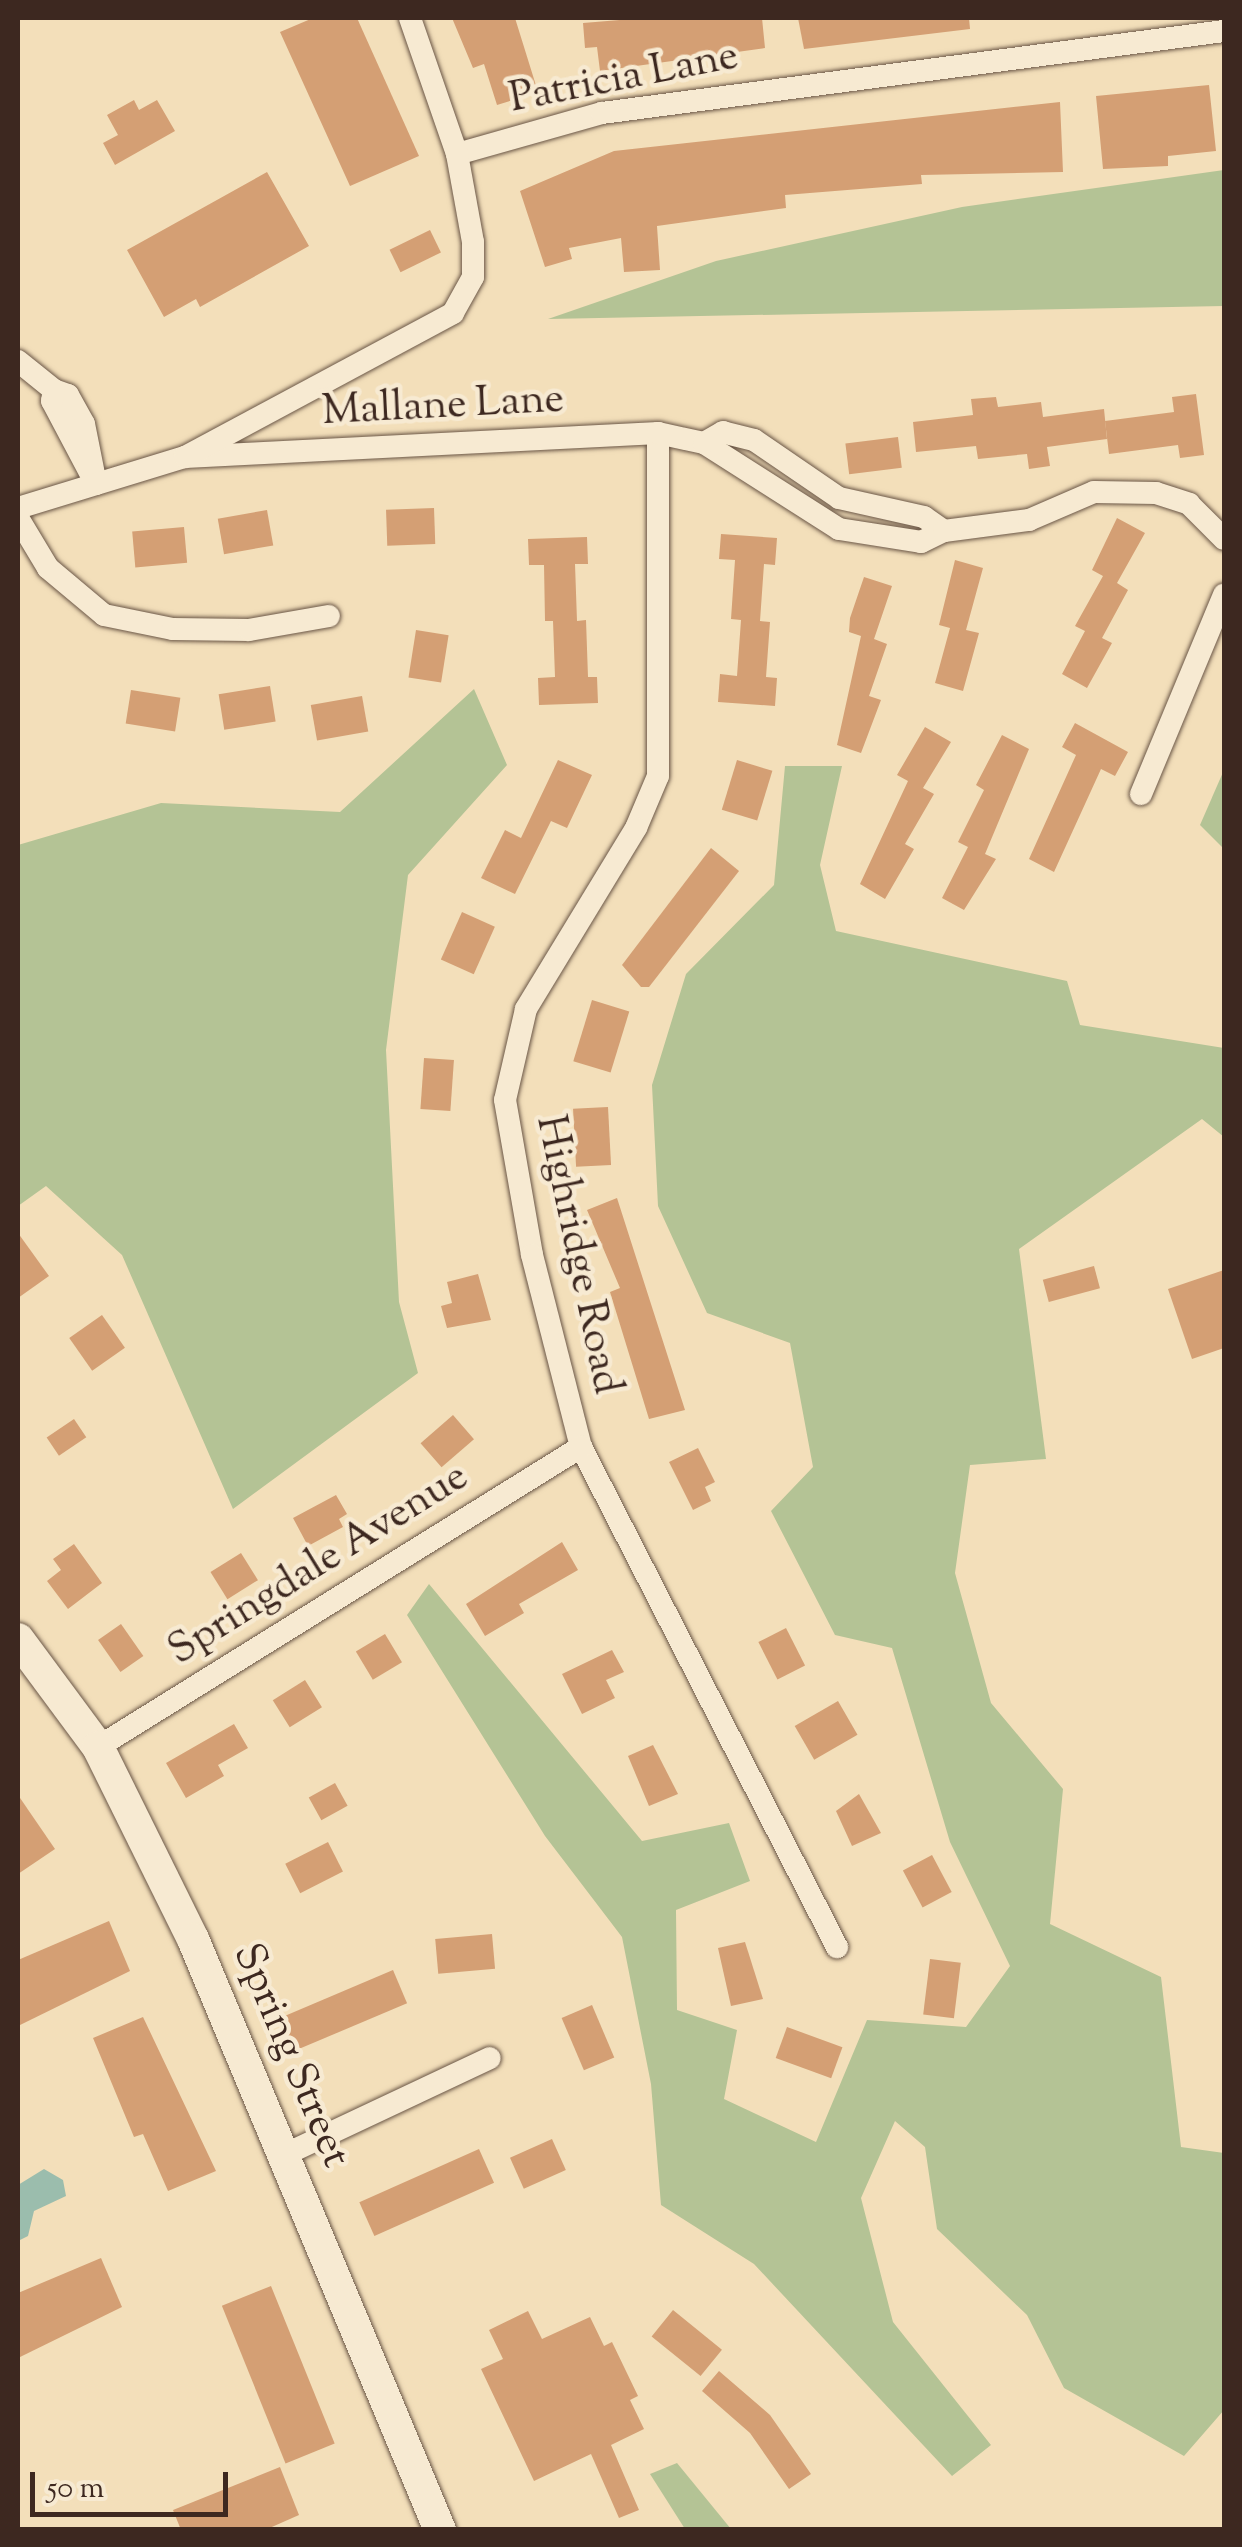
<!DOCTYPE html>
<style>
body{margin:0}
#map{position:relative;width:1242px;height:2547px;overflow:hidden;background:#f3dfba;font-family:"Sorts Mill Goudy",serif}
div>[style]{position:absolute}
[style*='--x']{left:calc(var(--x)*1px);top:calc(var(--y)*1px);width:calc(var(--w)*1px);rotate:calc(var(--a)*1deg)}
.green>*{inset:0;background:#b4c395}
.water>*{inset:0;background:#9bbdad}
.building>*{inset:0;background:#d49f74;transform-origin:0 0}
.roads{filter:drop-shadow(0 0 2px #6a5646) drop-shadow(0 0 2px #6a5646)}
.minor>*{height:22px;margin:-11px;padding:0 11px;transform-origin:11px;border-radius:11px;background:#f7ead2}
.secondary>*{height:32px;margin:-16px;padding:0 16px;transform-origin:16px;border-radius:16px;background:#f7ead2}
span{translate:-50% -50%;white-space:nowrap;text-align:center;line-height:1.15;-webkit-text-stroke:9px #f7ead2;paint-order:stroke}
.street-label{font-size:42px;color:#3d2820}
.frame{position:absolute;inset:0;border:20px solid #3d2820;pointer-events:none}
.scale{position:absolute;left:30px;top:2472px;width:198px;height:45px;box-sizing:border-box;border:5px solid #3d2820;border-top:0;padding-left:12px;font-size:30px;line-height:35px;white-space:nowrap;color:#3d2820;-webkit-text-stroke:8px #f7ead2;paint-order:stroke}
</style>
<div id="map">
<div class="green">
<div style="clip-path:polygon(1224px 170px,1224px 306px,548px 319px,716px 261px,962px 207px)"></div>
<div style="clip-path:polygon(474px 689px,507px 765px,408px 875px,386px 1050px,399px 1302px,418px 1373px,233px 1509px,122px 1255px,46px 1186px,18px 1206px,18px 845px,161px 803px,340px 812px)"></div>
<div style="clip-path:polygon(785px 766px,842px 766px,820px 865px,836px 931px,1067px 981px,1080px 1025px,1224px 1048px,1224px 1137px,1202px 1119px,1019px 1249px,1046px 1459px,970px 1465px,955px 1573px,991px 1703px,1063px 1789px,1050px 1924px,1161px 1977px,1181px 2147px,1224px 2153px,1224px 2410px,1184px 2456px,1064px 2388px,1027px 2315px,937px 2229px,925px 2147px,895px 2121px,861px 2198px,893px 2322px,991px 2445px,952px 2476px,754px 2264px,661px 2205px,651px 2084px,622px 1937px,545px 1836px,407px 1615px,429px 1584px,642px 1841px,729px 1823px,750px 1881px,676px 1910px,677px 2010px,737px 2030px,724px 2099px,816px 2142px,867px 2020px,966px 2027px,1010px 1966px,950px 1842px,892px 1648px,835px 1635px,771px 1511px,813px 1467px,790px 1343px,707px 1313px,658px 1206px,652px 1085px,686px 974px,774px 885px)"></div>
<div style="clip-path:polygon(1224px 770px,1224px 849px,1200px 825px)"></div>
<div style="clip-path:polygon(677px 2463px,731px 2529px,685px 2529px,650px 2474px)"></div>
</div>
<div class="water">
<div style="clip-path:polygon(44px 2169px,63px 2180px,66px 2196px,34px 2211px,28px 2236px,18px 2241px,18px 2185px)"></div>
</div>
<div class="building">
<div style="clip-path:polygon(313px 18px,357px 18px,419px 156px,350px 186px,280px 32px)"></div>
<div style="clip-path:polygon(452px 18px,515px 18px,538px 92px,497px 105px,484px 64px,473px 68px)"></div>
<div style="clip-path:polygon(644px 18px,762px 18px,765px 48px,600px 71px,597px 47px,585px 48px,583px 23px)"></div>
<div style="clip-path:polygon(798px 18px,969px 18px,970px 29px,804px 49px)"></div>
<div style="clip-path:polygon(1209px 85px,1216px 151px,1168px 156px,1168px 166px,1103px 169px,1096px 96px)"></div>
<div style="clip-path:polygon(134px 100px,139px 110px,157px 100px,175px 131px,115px 165px,103px 143px,118px 135px,107px 115px)"></div>
<div style="clip-path:polygon(1060px 102px,1063px 172px,921px 175px,922px 184px,785px 195px,786px 208px,657px 226px,660px 270px,624px 272px,621px 238px,569px 248px,572px 259px,545px 267px,520px 191px,614px 151px)"></div>
<div style="clip-path:polygon(267px 172px,309px 246px,200px 307px,196px 299px,164px 317px,127px 250px)"></div>
<div style="left:430px;top:230px;width:25px;height:45px;rotate:64deg"></div>
<div style="clip-path:polygon(1196px 394px,1204px 455px,1180px 458px,1178px 445px,1109px 454px,1105px 421px,1174px 412px,1172px 397px)"></div>
<div style="clip-path:polygon(996px 397px,998px 407px,1041px 402px,1043px 417px,1104px 409px,1107px 439px,1047px 447px,1050px 466px,1029px 469px,1027px 454px,978px 459px,976px 446px,916px 452px,913px 422px,973px 415px,971px 399px)"></div>
<div style="left:898px;top:437px;width:31px;height:53px;rotate:83deg"></div>
<div style="left:434px;top:508px;width:36px;height:48px;rotate:88deg"></div>
<div style="left:267px;top:510px;width:36px;height:50px;rotate:80deg"></div>
<div style="clip-path:polygon(1117px 518px,1145px 533px,1117px 583px,1128px 590px,1102px 638px,1112px 643px,1087px 688px,1062px 674px,1085px 631px,1075px 626px,1103px 576px,1092px 570px)"></div>
<div style="left:184px;top:527px;width:36px;height:52px;rotate:85deg"></div>
<div style="clip-path:polygon(721px 534px,777px 538px,775px 565px,764px 564px,760px 621px,770px 622px,766px 677px,777px 678px,775px 706px,718px 702px,720px 674px,737px 676px,741px 620px,731px 619px,735px 560px,719px 559px)"></div>
<div style="clip-path:polygon(587px 537px,588px 564px,575px 564px,577px 621px,586px 620px,588px 677px,597px 677px,598px 703px,539px 705px,538px 678px,555px 677px,553px 621px,545px 621px,544px 565px,529px 565px,528px 539px)"></div>
<div style="clip-path:polygon(955px 560px,983px 568px,966px 630px,979px 633px,963px 691px,935px 683px,950px 628px,939px 625px)"></div>
<div style="clip-path:polygon(864px 577px,892px 586px,874px 639px,887px 644px,869px 696px,881px 700px,861px 753px,837px 745px,861px 636px,849px 632px,850px 618px)"></div>
<div style="left:416px;top:630px;width:33px;height:48px;rotate:9deg"></div>
<div style="left:270px;top:686px;width:36px;height:52px;rotate:81deg"></div>
<div style="left:131px;top:690px;width:50px;height:34px;rotate:9deg"></div>
<div style="left:362px;top:696px;width:36px;height:52px;rotate:80deg"></div>
<div style="clip-path:polygon(1075px 723px,1128px 752px,1115px 776px,1101px 769px,1054px 872px,1029px 859px,1076px 755px,1062px 747px)"></div>
<div style="clip-path:polygon(925px 727px,951px 742px,923px 788px,934px 794px,905px 844px,914px 849px,885px 899px,860px 884px,908px 781px,897px 775px)"></div>
<div style="clip-path:polygon(1002px 735px,1029px 749px,985px 854px,996px 859px,964px 910px,942px 898px,968px 847px,958px 842px,984px 790px,976px 785px)"></div>
<div style="clip-path:polygon(558px 760px,592px 775px,567px 828px,551px 821px,515px 894px,481px 878px,505px 830px,521px 838px)"></div>
<div style="left:737px;top:760px;width:37px;height:52px;rotate:17deg"></div>
<div style="clip-path:polygon(711px 848px,739px 871px,649px 987px,641px 987px,622px 965px)"></div>
<div style="left:462px;top:912px;width:36px;height:52px;rotate:24deg"></div>
<div style="left:592px;top:1000px;width:39px;height:64px;rotate:17deg"></div>
<div style="left:424px;top:1058px;width:30px;height:51px;rotate:4deg"></div>
<div style="left:608px;top:1107px;width:58px;height:35px;rotate:87deg"></div>
<div style="clip-path:polygon(617px 1198px,685px 1410px,649px 1419px,610px 1292px,620px 1288px,587px 1210px)"></div>
<div style="clip-path:polygon(18px 1233px,49px 1276px,18px 1298px)"></div>
<div style="left:1094px;top:1266px;width:23px;height:53px;rotate:75deg"></div>
<div style="clip-path:polygon(1224px 1270px,1224px 1348px,1192px 1359px,1168px 1289px)"></div>
<div style="clip-path:polygon(478px 1274px,491px 1320px,447px 1328px,441px 1306px,452px 1303px,447px 1282px)"></div>
<div style="left:102px;top:1315px;width:40px;height:40px;rotate:55deg"></div>
<div style="left:453px;top:1415px;width:32px;height:43px;rotate:49deg"></div>
<div style="left:74px;top:1419px;width:22px;height:33px;rotate:56deg"></div>
<div style="clip-path:polygon(698px 1448px,715px 1482px,705px 1487px,711px 1501px,693px 1510px,669px 1462px)"></div>
<div style="clip-path:polygon(336px 1495px,347px 1514px,339px 1519px,343px 1527px,308px 1546px,293px 1518px)"></div>
<div style="clip-path:polygon(562px 1542px,578px 1570px,519px 1604px,524px 1613px,485px 1636px,466px 1604px)"></div>
<div style="clip-path:polygon(74px 1544px,102px 1583px,68px 1609px,47px 1581px,61px 1570px,53px 1559px)"></div>
<div style="left:241px;top:1553px;width:32px;height:36px;rotate:58deg"></div>
<div style="left:121px;top:1624px;width:39px;height:28px;rotate:55deg"></div>
<div style="left:786px;top:1628px;width:42px;height:31px;rotate:63deg"></div>
<div style="left:385px;top:1634px;width:33px;height:34px;rotate:59deg"></div>
<div style="clip-path:polygon(612px 1650px,624px 1672px,606px 1680px,615px 1698px,582px 1714px,562px 1674px)"></div>
<div style="left:305px;top:1680px;width:32px;height:38px;rotate:58deg"></div>
<div style="left:838px;top:1701px;width:39px;height:50px;rotate:60deg"></div>
<div style="clip-path:polygon(234px 1724px,248px 1748px,218px 1765px,224px 1776px,186px 1798px,166px 1763px)"></div>
<div style="clip-path:polygon(653px 1745px,678px 1794px,649px 1806px,628px 1756px)"></div>
<div style="left:335px;top:1783px;width:26px;height:30px;rotate:61deg"></div>
<div style="clip-path:polygon(859px 1794px,881px 1833px,852px 1846px,836px 1811px)"></div>
<div style="clip-path:polygon(18px 1795px,55px 1849px,18px 1874px)"></div>
<div style="left:328px;top:1842px;width:33px;height:48px;rotate:63deg"></div>
<div style="left:932px;top:1855px;width:42px;height:33px;rotate:62deg"></div>
<div style="clip-path:polygon(109px 1921px,130px 1971px,18px 2026px,18px 1960px)"></div>
<div style="left:492px;top:1934px;width:35px;height:57px;rotate:85deg"></div>
<div style="clip-path:polygon(745px 1942px,763px 1999px,731px 2006px,718px 1948px)"></div>
<div style="left:930px;top:1959px;width:31px;height:56px;rotate:7deg"></div>
<div style="left:393px;top:1970px;width:36px;height:126px;rotate:67deg"></div>
<div style="left:592px;top:2005px;width:57px;height:33px;rotate:67deg"></div>
<div style="clip-path:polygon(143px 2017px,216px 2171px,168px 2191px,143px 2134px,134px 2137px,93px 2038px)"></div>
<div style="left:787px;top:2027px;width:59px;height:33px;rotate:20deg"></div>
<div style="left:552px;top:2139px;width:34px;height:46px;rotate:66deg"></div>
<div style="left:479px;top:2149px;width:37px;height:131px;rotate:66deg"></div>
<div style="clip-path:polygon(101px 2258px,122px 2307px,18px 2358px,18px 2293px)"></div>
<div style="left:271px;top:2286px;width:170px;height:53px;rotate:68deg"></div>
<div style="left:673px;top:2310px;width:63px;height:34px;rotate:39deg"></div>
<div style="clip-path:polygon(528px 2311px,542px 2339px,590px 2317px,604px 2346px,612px 2342px,638px 2396px,630px 2400px,644px 2429px,611px 2445px,639px 2510px,619px 2518px,591px 2454px,534px 2481px,481px 2369px,503px 2359px,489px 2330px)"></div>
<div style="clip-path:polygon(719px 2371px,770px 2415px,811px 2474px,789px 2489px,750px 2433px,702px 2391px)"></div>
<div style="clip-path:polygon(280px 2467px,299px 2515px,265px 2530px,181px 2530px,173px 2510px)"></div>
</div>
<div class="roads">
<div class="minor">
<div style="--x:457;--y:154;--w:151;--a:-15.8"></div>
<div style="--x:602;--y:113;--w:627;--a:-7.51"></div>
<div style="--x:18;--y:361;--w:46;--a:38.9"></div>
<div style="--x:54;--y:390;--w:15;--a:20"></div>
<div style="--x:68;--y:395;--w:33;--a:61"></div>
<div style="--x:84;--y:424;--w:61;--a:78.7"></div>
<div style="--x:96;--y:484;--w:94;--a:-117.9"></div>
<div style="--x:52;--y:401;--w:11;--a:-80"></div>
<div style="--x:658;--y:433;--w:343;--a:90"></div>
<div style="--x:658;--y:776;--w:56;--a:112.9"></div>
<div style="--x:636;--y:828;--w:212;--a:121.3"></div>
<div style="--x:526;--y:1009;--w:93;--a:103"></div>
<div style="--x:505;--y:1100;--w:157;--a:80.1"></div>
<div style="--x:532;--y:1255;--w:198;--a:75.7"></div>
<div style="--x:581;--y:1447;--w:562;--a:62.89"></div>
<div style="--x:185;--y:457;--w:474;--a:-2.9"></div>
<div style="--x:658;--y:433;--w:47;--a:12.3"></div>
<div style="--x:704;--y:443;--w:160;--a:32.5"></div>
<div style="--x:839;--y:529;--w:83;--a:9"></div>
<div style="--x:921;--y:542;--w:25;--a:-26"></div>
<div style="--x:944;--y:531;--w:24;--a:-145"></div>
<div style="--x:924;--y:517;--w:87;--a:-167.4"></div>
<div style="--x:839;--y:498;--w:103;--a:-145.7"></div>
<div style="--x:754;--y:440;--w:32;--a:-166"></div>
<div style="--x:723;--y:432;--w:22;--a:150"></div>
<div style="--x:18;--y:508;--w:175;--a:-17"></div>
<div style="--x:185;--y:457;--w:304;--a:-28.2"></div>
<div style="--x:453;--y:313;--w:41;--a:-60.9"></div>
<div style="--x:473;--y:277;--w:35;--a:-90"></div>
<div style="--x:473;--y:242;--w:89;--a:-100.3"></div>
<div style="--x:457;--y:154;--w:144;--a:-109.1"></div>
<div style="--x:18;--y:518;--w:58;--a:59"></div>
<div style="--x:48;--y:568;--w:73;--a:40"></div>
<div style="--x:104;--y:615;--w:70;--a:11.5"></div>
<div style="--x:173;--y:629;--w:76;--a:0.8"></div>
<div style="--x:249;--y:630;--w:81;--a:-9.9"></div>
<div style="--x:944;--y:531;--w:86;--a:-7.4"></div>
<div style="--x:1029;--y:520;--w:71;--a:-23.3"></div>
<div style="--x:1094;--y:492;--w:62;--a:0.9"></div>
<div style="--x:1156;--y:493;--w:35;--a:18"></div>
<div style="--x:1189;--y:504;--w:49;--a:45"></div>
<div style="--x:1141;--y:794;--w:216;--a:-67.4"></div>
<div style="--x:98;--y:1747;--w:569;--a:-31.85"></div>
<div style="--x:286;--y:2154;--w:225;--a:-25.2"></div>
</div>
<div class="secondary">
<div style="--x:18;--y:1639;--w:134;--a:53.5"></div>
<div style="--x:98;--y:1747;--w:214;--a:63.7"></div>
<div style="--x:193;--y:1939;--w:641;--a:67.32"></div>
</div>
</div>
<div class="street-label">
<span style="left:624px;top:79px;rotate:-11deg">Patricia Lane</span>
<span style="left:443px;top:407px;rotate:-3deg">Mallane Lane</span>
<span style="left:577px;top:1255px;rotate:78deg">Highridge Road</span>
<span style="left:319px;top:1565px;rotate:-32deg">Springdale Avenue</span>
<span style="left:290px;top:2056px;rotate:67deg">Spring Street</span>
</div>
<div class="frame"></div>
<div class="scale">50 m</div>
</div>
